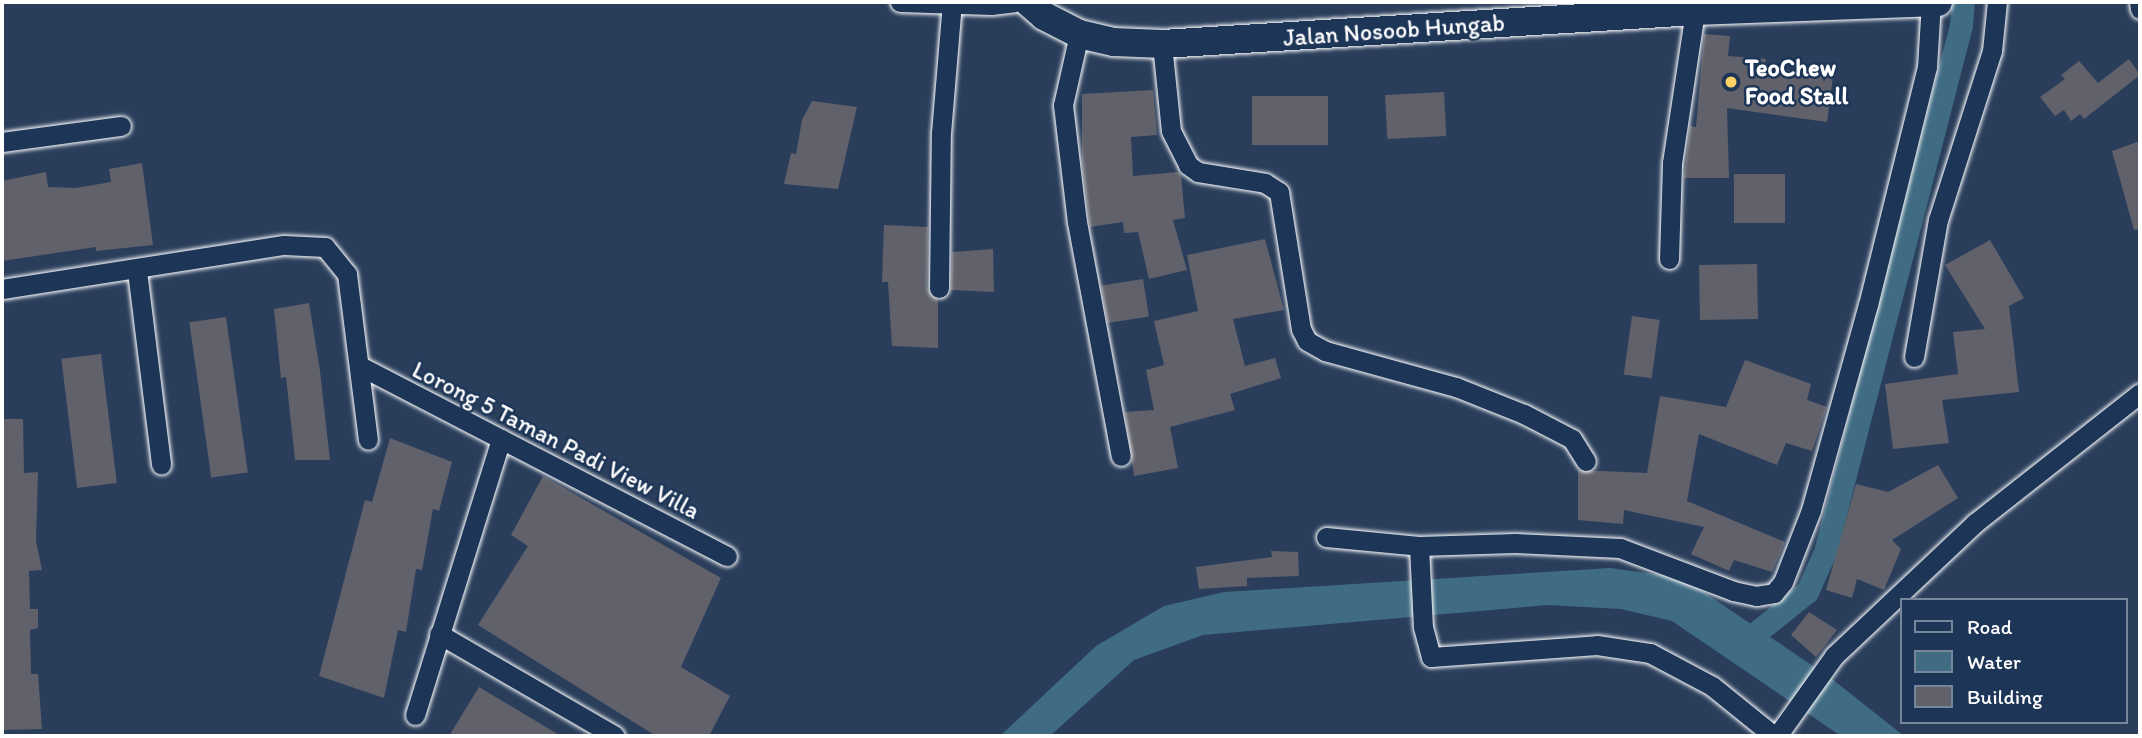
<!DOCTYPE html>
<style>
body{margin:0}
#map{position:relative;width:2142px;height:738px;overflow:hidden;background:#2a3e5b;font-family:Itim,sans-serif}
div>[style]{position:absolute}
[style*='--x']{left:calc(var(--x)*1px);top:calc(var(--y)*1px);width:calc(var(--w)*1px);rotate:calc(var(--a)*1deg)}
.water>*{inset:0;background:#3f6b83}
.canal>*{height:23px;margin:-11.5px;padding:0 11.5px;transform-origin:11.5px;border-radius:11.5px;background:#3f6b83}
.building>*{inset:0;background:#60616a;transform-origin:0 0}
.roads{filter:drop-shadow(0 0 2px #fff) drop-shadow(0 0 2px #fff)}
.street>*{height:19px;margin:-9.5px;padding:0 9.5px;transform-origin:9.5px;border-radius:9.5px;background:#1d3557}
.secondary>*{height:28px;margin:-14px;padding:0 14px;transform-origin:14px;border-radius:14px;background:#1d3557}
.dots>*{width:19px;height:19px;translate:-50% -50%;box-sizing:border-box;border:4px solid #1d3557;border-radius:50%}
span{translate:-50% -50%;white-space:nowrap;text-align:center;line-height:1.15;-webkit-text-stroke:5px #1d3557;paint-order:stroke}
.street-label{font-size:24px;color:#fff}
.poi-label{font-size:24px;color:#fff;font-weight:700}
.left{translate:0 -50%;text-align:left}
.frame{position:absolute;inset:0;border:4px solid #fff;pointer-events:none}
.legend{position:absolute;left:1900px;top:598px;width:228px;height:126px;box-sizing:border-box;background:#1d3557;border:2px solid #77869a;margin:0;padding:9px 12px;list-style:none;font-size:21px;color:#fff}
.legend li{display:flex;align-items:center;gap:14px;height:35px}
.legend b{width:35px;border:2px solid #77869a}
</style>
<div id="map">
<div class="water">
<div style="clip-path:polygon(1610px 568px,1669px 576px,1698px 588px,1832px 679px,1904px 736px,1841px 736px,1672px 621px,1621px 609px,1548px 605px,1203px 635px,1134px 660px,1050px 736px,1000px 736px,1096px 646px,1164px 606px,1224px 592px)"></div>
</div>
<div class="canal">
<div style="--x:1743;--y:643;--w:82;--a:-38.6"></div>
<div style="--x:1807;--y:592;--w:44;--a:-65.8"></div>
<div style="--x:1825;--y:552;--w:544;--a:-75.53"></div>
<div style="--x:1961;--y:25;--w:23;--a:-85"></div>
</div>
<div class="building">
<div style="clip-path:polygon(1704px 34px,1730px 36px,1728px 56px,1766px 59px,1765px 67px,1833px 76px,1827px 122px,1727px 108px,1729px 178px,1684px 178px,1690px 126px,1696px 127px)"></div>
<div style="clip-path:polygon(2129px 59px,2140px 75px,2084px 119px,2080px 114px,2071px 121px,2064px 110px,2055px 116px,2040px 97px,2065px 79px,2061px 75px,2079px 61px,2098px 83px)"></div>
<div style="clip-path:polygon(1153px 90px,1157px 135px,1131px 137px,1133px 176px,1178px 172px,1181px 175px,1185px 218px,1173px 220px,1187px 270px,1149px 279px,1138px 232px,1124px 233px,1123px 222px,1090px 227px,1082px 161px,1082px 94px)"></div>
<div style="left:1444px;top:92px;width:44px;height:59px;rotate:87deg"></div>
<div style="left:1328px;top:96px;width:49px;height:76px;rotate:90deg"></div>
<div style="clip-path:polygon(812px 101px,857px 107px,838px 189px,784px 184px,791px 153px,796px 154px,802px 120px)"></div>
<div style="clip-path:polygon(2140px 141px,2140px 229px,2134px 230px,2112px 151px)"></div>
<div style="clip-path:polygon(142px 163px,153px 245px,96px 251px,96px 247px,2px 261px,2px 181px,46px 172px,48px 187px,76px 188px,111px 182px,109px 169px)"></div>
<div style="left:1734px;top:174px;width:51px;height:49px"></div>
<div style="clip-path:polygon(884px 225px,928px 227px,927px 288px,938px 300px,938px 348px,892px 346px,888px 282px,882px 282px)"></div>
<div style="clip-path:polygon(1265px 239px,1284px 310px,1233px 319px,1245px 366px,1275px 358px,1281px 378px,1230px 394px,1235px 410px,1170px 427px,1178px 468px,1134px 476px,1125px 412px,1154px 410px,1146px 370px,1164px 365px,1154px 321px,1198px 311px,1187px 255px)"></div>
<div style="clip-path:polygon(1990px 240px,2024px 298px,2009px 306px,2019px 392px,1942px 400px,1949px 443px,1893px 449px,1885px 384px,1958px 374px,1953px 332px,1985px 329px,1945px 265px)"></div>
<div style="clip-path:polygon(993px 249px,994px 292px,951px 290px,952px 252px)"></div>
<div style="left:1757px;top:264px;width:55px;height:58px;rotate:89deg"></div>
<div style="left:1143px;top:279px;width:38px;height:42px;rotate:81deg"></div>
<div style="clip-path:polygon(309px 303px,320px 371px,330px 460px,295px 460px,286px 377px,281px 378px,274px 309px)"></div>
<div style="left:1632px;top:316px;width:28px;height:59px;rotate:8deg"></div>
<div style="left:226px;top:317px;width:157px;height:37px;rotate:82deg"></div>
<div style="left:101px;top:354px;width:130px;height:40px;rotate:83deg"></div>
<div style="clip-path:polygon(1745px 360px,1811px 384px,1807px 400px,1827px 407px,1812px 451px,1786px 443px,1777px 465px,1699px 434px,1687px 501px,1785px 542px,1772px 572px,1734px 560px,1729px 571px,1691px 554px,1704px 527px,1624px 510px,1623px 524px,1578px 520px,1578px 470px,1647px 473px,1660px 396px,1726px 407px)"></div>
<div style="clip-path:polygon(2px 419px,23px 419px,24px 473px,38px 472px,36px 541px,42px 570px,29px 571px,30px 609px,38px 609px,38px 628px,30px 630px,31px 674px,38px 674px,42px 729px,2px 730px)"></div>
<div style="clip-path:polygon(390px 438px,452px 462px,439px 511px,433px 509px,422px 570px,416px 569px,406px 632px,398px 630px,384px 698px,319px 676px,365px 500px,372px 502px)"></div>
<div style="clip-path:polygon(1938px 465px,1958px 498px,1892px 540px,1901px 549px,1884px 590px,1857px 579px,1852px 598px,1826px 590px,1856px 484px,1888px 492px)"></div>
<div style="clip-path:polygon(543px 476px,721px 578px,681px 667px,730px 696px,709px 736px,656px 736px,478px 625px,528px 546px,511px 535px)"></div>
<div style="clip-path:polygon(1271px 551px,1298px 552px,1299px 576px,1247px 578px,1247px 586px,1199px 589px,1196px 567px,1272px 557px)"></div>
<div style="clip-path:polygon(1809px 612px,1837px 630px,1816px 657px,1791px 635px)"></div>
<div style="clip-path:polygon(479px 687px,561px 736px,449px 736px)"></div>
</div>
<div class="roads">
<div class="street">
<div style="--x:900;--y:2;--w:91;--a:1.9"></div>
<div style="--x:991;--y:5;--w:23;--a:-7"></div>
<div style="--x:2139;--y:2;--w:7;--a:82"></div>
<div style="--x:1079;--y:34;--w:73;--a:102.7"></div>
<div style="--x:1063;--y:105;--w:118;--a:83.2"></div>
<div style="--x:1077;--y:222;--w:238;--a:79.4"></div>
<div style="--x:1162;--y:44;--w:87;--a:84.1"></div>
<div style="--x:1171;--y:131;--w:38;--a:63"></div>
<div style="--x:1188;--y:165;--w:12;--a:35"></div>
<div style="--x:1198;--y:172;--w:68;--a:9.3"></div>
<div style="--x:1265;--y:183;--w:17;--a:33"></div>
<div style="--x:1279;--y:192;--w:139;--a:80.9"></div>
<div style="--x:1301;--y:329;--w:13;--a:63"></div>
<div style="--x:1307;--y:341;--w:21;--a:29"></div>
<div style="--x:1325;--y:351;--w:136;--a:15.4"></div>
<div style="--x:1456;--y:387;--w:73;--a:21.7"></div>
<div style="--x:1524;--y:414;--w:54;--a:27.5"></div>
<div style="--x:1572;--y:439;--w:26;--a:58"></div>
<div style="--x:2;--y:142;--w:120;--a:-7.7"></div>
<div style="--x:1669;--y:259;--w:96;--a:-88.2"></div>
<div style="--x:1672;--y:163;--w:154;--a:-81.4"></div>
<div style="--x:137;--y:271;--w:195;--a:82.9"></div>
<div style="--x:939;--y:288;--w:155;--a:-89.3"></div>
<div style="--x:941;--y:133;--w:131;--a:-85.2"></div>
<div style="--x:2;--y:289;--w:285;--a:-8.9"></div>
<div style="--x:284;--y:245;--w:41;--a:2.8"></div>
<div style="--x:325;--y:247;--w:35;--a:51"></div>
<div style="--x:347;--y:274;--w:167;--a:82.8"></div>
<div style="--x:1914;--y:357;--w:139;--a:-80.1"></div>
<div style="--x:1938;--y:220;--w:177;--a:-72.3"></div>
<div style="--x:1992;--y:51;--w:49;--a:-84.2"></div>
<div style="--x:362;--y:367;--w:411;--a:27.4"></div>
<div style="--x:1326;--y:537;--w:93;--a:5.5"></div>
<div style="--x:1419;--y:546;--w:96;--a:-1.8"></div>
<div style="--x:1515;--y:543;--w:105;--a:2.7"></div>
<div style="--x:1620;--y:548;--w:121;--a:20.8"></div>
<div style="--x:1733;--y:591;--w:24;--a:12"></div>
<div style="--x:1756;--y:596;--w:18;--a:-9"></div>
<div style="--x:1774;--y:593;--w:14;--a:-51"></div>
<div style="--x:1783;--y:582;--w:77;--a:-68.7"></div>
<div style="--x:1811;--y:510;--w:213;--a:-74.5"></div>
<div style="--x:1868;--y:305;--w:245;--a:-76.1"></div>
<div style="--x:1927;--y:67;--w:65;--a:-86.5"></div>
<div style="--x:1419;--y:546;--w:81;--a:87.2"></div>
<div style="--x:1423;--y:627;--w:31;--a:75"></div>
<div style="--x:1431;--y:657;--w:166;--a:-4.1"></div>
<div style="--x:1597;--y:645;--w:54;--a:8.6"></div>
<div style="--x:1650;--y:653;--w:70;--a:28"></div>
<div style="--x:1712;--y:686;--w:80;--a:38.9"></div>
<div style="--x:439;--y:634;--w:203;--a:30.1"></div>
<div style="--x:415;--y:715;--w:289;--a:-72.7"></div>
<div style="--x:1777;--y:736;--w:98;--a:-54.5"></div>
<div style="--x:1834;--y:656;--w:194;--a:-43.3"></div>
<div style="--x:1975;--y:523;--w:210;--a:-38.2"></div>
</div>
<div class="secondary">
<div style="--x:1028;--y:2;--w:21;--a:41"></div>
<div style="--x:1044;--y:16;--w:39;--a:27"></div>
<div style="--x:1079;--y:34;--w:36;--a:13"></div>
<div style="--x:1114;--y:42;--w:48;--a:2.4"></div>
<div style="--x:1162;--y:44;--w:534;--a:-3.54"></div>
<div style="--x:1695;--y:11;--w:243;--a:-2.1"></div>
</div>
</div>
<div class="dots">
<div style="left:1731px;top:82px;background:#ffd166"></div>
</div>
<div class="street-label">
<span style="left:1394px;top:30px;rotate:-4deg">Jalan Nosoob Hungab</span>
<span style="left:556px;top:440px;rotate:27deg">Lorong 5 Taman Padi View Villa</span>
</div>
<div class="poi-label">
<span class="left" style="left:1745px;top:82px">TeoChew<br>Food Stall</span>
</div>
<div class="frame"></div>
<ul class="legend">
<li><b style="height:9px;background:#1d3557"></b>Road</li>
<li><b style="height:19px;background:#3f6b83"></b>Water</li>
<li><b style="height:19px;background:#60616a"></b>Building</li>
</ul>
</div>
